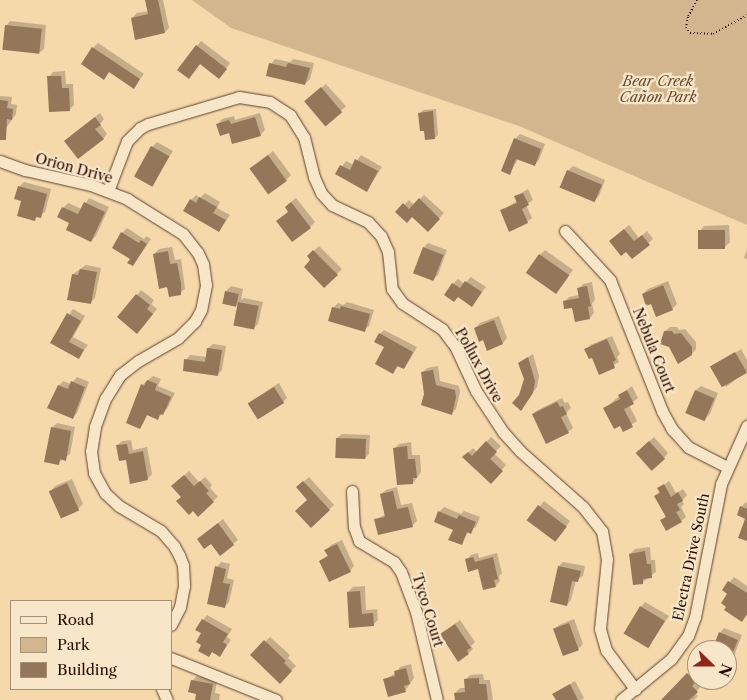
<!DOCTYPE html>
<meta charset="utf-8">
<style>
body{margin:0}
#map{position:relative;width:747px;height:700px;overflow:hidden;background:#f5d9ab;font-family:"Libre Caslon Text",serif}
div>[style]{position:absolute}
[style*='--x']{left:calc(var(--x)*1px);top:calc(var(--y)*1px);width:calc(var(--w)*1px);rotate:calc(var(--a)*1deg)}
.green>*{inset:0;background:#d3b68e}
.shadow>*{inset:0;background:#0003;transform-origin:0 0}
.building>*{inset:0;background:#947759;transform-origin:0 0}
.path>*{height:2px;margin-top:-1px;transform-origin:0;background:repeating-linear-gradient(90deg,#2b0c01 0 1px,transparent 0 3.5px)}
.roads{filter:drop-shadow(0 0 1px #5e3f2c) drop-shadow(0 0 1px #5e3f2c)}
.minor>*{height:11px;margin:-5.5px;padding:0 5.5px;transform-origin:5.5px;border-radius:5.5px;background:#f8e6c8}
span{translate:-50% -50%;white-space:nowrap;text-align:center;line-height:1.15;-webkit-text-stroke:4.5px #f8e6c8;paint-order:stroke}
.park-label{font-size:14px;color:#664832;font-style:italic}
.street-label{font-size:14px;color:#2b0c01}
.legend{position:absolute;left:10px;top:600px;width:162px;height:90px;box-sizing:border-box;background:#f8e6c8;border:1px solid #a68f78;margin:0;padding:6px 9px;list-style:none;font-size:15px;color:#2b0c01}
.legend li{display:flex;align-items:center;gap:10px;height:25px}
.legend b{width:25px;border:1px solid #a68f78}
.north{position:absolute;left:687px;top:640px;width:50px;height:50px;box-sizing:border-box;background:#f8e6c8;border:1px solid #a68f78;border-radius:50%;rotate:112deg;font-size:14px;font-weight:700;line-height:20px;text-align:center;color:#2b0c01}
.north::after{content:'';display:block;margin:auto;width:18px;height:22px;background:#8f2418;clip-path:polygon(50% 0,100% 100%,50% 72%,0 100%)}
</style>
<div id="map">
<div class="green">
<div style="clip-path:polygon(192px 0,747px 0,747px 225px,519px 126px,231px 28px)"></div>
</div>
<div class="shadow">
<div style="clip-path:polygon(147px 0,163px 0,169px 28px,165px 32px,132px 18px,137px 13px,149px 11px)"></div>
<div style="clip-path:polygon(10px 21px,46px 25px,44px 49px,39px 53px,6px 26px)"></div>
<div style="clip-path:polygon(201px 41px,230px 63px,223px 73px,197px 46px)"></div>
<div style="clip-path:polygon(98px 43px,144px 74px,134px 87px,110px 71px,104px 78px,93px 48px)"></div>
<div style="clip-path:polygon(275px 59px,290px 62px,293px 59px,314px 63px,310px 79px,305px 84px,271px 64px)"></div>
<div style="clip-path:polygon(65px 71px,66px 84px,73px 84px,74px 105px,69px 110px,49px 77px,53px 72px)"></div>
<div style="left:326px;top:84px;width:30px;height:27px;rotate:48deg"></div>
<div style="clip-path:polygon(0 96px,12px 97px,11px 104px,17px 105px,16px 114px,6px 128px,0 127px)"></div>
<div style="clip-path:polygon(436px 109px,438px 135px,435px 138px,420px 113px,423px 110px)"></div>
<div style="clip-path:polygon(100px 113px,104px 119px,100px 124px,107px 134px,103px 139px,70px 136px)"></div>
<div style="clip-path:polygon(260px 113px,265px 130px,260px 135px,218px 124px,222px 119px,234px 116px,235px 120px)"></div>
<div style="clip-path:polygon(520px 134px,545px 144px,539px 160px,534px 165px,518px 159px,510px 173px,515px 139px)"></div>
<div style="clip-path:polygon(157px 142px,173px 151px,151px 186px,152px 147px)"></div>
<div style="clip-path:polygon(273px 151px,291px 175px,286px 180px,251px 169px)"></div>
<div style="clip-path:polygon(361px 155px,382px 167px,367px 190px,337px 174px,346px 161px,354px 165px)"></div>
<div style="clip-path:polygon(573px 166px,605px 180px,599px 196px,594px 201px,568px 171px)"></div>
<div style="clip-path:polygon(24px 182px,51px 189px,45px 212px,34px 219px,23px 200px,19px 187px)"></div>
<div style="clip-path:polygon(528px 189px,533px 200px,526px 205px,532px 218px,527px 222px,501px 211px,517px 201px,515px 197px)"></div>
<div style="clip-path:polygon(205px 193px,220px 202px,217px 208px,230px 215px,219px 231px,191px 200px,196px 195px,200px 198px)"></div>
<div style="clip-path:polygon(424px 195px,444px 213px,428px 230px,412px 215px,397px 212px,409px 200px,414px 205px)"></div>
<div style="clip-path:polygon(89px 198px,109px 207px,96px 236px,91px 241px,71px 222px,63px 208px,68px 203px,82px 209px)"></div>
<div style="clip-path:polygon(296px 198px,315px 222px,310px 227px,290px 211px,291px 202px)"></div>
<div style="clip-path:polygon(629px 225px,639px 238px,647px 231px,653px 239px,632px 258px,615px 237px)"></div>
<div style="clip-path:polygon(729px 225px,730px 242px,725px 247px,700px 231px,704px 226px)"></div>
<div style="clip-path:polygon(127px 228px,144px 239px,146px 236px,151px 239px,133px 265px,122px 233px)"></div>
<div style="clip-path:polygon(428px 243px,447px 250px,438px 275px,433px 279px,424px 247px)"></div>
<div style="clip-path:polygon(319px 246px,342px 269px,325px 286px,308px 256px)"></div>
<div style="clip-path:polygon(172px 247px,175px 260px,181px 259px,185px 289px,180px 293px,168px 286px,154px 254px,159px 249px)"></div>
<div style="clip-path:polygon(747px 249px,747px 259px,744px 258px)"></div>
<div style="clip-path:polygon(545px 250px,573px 270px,556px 292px,540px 255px)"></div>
<div style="clip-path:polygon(86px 265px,101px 268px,95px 298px,90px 303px,73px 274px)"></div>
<div style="clip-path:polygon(471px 277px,486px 287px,472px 305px,453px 284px,458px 279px,464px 284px)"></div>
<div style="clip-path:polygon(668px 281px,677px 304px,672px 309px,657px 315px,652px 302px,643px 294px,648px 289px)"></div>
<div style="clip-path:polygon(592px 282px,595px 300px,592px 303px,594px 313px,590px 318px,564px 302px,569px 297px,579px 295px,578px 289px,583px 284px)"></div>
<div style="clip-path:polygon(231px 286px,243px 289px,241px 300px,244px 298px,263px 302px,258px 324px,254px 328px,239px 303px,236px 306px,223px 303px,226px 291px)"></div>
<div style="clip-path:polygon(141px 290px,154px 300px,151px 304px,157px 309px,142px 328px,137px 295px)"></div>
<div style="clip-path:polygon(347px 302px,374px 310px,369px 326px,364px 330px,333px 308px,338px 303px,343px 305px)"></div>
<div style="clip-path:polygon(73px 309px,85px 316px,73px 337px,88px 345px,78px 358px,52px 342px)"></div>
<div style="clip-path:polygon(499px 316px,507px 338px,503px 343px,488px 349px,484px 339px,475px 328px,480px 323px)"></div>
<div style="clip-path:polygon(670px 327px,677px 327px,679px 330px,685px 329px,696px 342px,696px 349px,692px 354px,665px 331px)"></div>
<div style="clip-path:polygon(384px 330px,417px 347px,408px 363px,404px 368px,399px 365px,393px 373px,380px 334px)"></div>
<div style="clip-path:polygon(612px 336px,620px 354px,617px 357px,619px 362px,600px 373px,593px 356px,586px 350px,590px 345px)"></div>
<div style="clip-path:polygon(213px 344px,226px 346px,222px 370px,217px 375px,186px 360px,190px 355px,207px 357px,208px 348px)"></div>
<div style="clip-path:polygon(741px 349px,747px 360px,747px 371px,726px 387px,718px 365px)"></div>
<div style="clip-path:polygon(533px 354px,539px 376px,537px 387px,521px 409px,525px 379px,519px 363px)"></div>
<div style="clip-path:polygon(438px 366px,440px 381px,459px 386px,460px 392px,456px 409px,451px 414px,426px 394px,422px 373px,427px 368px)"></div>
<div style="clip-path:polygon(153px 376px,161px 379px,158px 386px,175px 393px,167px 409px,158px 418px,148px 414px,140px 428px,142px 385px)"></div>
<div style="clip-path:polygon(77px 377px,89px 382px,77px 413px,73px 418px,59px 386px,63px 381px,71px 384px)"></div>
<div style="clip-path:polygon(279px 383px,287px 398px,283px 402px,248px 403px)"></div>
<div style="clip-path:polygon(632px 386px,638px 398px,629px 405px,637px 421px,623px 430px,605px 408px)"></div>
<div style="clip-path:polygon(701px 386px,718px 393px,710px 414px,705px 419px,688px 412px,696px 390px)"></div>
<div style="clip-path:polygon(562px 398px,565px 403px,568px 402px,571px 408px,566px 413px,573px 428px,568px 432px,533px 414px,538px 410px)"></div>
<div style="clip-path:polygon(57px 423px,75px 427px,70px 454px,58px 463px,52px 428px)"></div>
<div style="clip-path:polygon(342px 434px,370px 435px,369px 454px,364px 459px,337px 438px)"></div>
<div style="clip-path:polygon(491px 437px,501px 446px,494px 453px,506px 465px,491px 482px,464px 457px,473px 448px,477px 452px)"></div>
<div style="clip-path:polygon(654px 437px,668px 453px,664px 458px,641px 449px)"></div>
<div style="clip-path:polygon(131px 440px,133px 450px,147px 447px,152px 474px,148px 479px,117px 446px,122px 441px)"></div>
<div style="clip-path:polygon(411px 442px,412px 455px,420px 455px,421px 472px,413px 483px,395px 448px,399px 444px)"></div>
<div style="clip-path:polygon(189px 471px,199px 482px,205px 477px,212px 485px,210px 488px,218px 497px,213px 501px,183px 497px,173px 486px)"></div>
<div style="clip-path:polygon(309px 477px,334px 505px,311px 526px,309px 499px,298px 487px)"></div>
<div style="clip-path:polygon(72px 479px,83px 504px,78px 509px,51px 491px,55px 486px)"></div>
<div style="clip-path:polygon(669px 481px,676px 493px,683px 489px,687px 495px,682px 501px,684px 504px,681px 507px,686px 517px,681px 521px,662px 520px,666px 516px,655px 496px,660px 491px,659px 489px)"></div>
<div style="clip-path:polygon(397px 487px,401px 505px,412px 503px,417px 521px,412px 526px,375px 520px,386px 514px,381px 494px,386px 490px)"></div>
<div style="clip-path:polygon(544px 501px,570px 521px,560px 535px,529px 520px)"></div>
<div style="clip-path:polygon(746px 502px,747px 503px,747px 540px,747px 518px,741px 507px)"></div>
<div style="clip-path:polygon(444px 507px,461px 514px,464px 511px,480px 517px,476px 527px,469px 531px,461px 544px,454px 529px,439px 512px)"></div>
<div style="clip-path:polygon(223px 519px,238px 540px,220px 555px,211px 543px,198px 539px)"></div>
<div style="clip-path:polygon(342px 540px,354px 566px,350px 571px,320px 561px,328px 555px,326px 550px,331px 545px)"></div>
<div style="clip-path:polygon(650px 547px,651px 560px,655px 560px,656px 572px,643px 582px,630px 554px,635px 549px)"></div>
<div style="clip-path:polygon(478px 553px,479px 558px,497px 553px,502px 573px,499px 576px,500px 581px,495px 586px,479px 568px,466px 560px,471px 555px)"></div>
<div style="clip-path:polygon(221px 562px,230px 564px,227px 578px,234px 580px,229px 602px,225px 606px,217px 567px)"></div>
<div style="clip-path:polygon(563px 562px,585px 566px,583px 576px,576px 580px,571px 600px,567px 605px,559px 566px)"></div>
<div style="clip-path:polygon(734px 577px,747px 586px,747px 615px,742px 620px,729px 593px,723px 590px)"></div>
<div style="clip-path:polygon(365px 586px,366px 610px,377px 609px,378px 620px,373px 625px,350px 626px,348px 592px,353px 587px)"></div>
<div style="clip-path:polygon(645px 602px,669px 616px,648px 647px,641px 607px)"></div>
<div style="clip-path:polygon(207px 615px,232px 629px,227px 637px,231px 640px,220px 655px,213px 651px,209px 655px,203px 644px,203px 620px)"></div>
<div style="clip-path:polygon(574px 619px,583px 644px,578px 649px,554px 629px,559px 625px)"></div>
<div style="clip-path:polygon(460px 620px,475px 642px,471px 646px,473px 649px,469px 653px,441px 634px)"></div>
<div style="clip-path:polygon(724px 628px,742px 635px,732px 661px,727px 665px,727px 650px,711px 650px,713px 650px,720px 633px)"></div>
<div style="clip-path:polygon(270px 637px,290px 655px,288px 658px,296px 666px,280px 682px,252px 655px)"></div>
<div style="clip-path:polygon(411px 664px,414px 678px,405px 691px,385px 679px,396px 673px,400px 667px)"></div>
<div style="clip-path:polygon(693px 669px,697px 673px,696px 680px,701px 686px,695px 693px,698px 696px,694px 700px,669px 700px,666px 697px)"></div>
<div style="clip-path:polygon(483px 674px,484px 680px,490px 680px,493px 700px,456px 700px,455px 693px,460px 688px,466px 688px,465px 680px,470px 675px)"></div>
<div style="clip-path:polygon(197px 676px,217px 680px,215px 693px,220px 694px,219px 700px,196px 700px,198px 693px,192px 681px)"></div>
<div style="clip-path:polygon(575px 681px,584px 698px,581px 700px,557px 700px,554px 694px)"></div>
</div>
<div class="building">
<div style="clip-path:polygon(145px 0,158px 0,165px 33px,135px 40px,131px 18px,148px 14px)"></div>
<div style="left:5px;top:25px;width:37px;height:25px;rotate:6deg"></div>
<div style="clip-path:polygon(196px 45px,227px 69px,219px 79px,200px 64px,189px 79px,177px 70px)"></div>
<div style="clip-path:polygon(92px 47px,140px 79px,134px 89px,109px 72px,104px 80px,81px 64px)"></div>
<div style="clip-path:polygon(269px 63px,286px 67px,288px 63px,310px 68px,305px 85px,266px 76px)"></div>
<div style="clip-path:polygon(47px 76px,61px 76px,62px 88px,69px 88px,70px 111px,49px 112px)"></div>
<div style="left:321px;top:87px;width:33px;height:22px;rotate:50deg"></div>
<div style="clip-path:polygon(0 100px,8px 101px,7px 108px,13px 109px,12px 120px,7px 119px,6px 140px,0 140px)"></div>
<div style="clip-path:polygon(433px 111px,435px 139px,425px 140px,424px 131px,420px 131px,418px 113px)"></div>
<div style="clip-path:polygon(95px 117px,101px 125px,95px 129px,104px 139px,78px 159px,64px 141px)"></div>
<div style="clip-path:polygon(255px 117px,261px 136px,232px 144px,229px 133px,220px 136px,216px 124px,229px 120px,231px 124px)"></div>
<div style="clip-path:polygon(514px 138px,541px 149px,535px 166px,516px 159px,510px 175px,501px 171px)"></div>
<div style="left:151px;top:146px;width:21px;height:35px;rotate:29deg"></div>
<div style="left:268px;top:155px;width:32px;height:23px;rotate:54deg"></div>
<div style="clip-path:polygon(355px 159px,378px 171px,367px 192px,335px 174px,340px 165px,350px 170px)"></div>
<div style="left:567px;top:170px;width:38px;height:19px;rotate:23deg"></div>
<div style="clip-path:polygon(18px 186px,47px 194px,41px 218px,36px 217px,35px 221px,17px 216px,21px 201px,14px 199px)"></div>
<div style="clip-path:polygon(523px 193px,529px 205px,522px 209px,528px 223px,509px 232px,500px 210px,517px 203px,514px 196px)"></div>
<div style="clip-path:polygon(199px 197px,217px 207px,213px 213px,226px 220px,219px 232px,183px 211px,190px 199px,196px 203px)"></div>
<div style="clip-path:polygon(419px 198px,440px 219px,428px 232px,412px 217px,407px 223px,395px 212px,403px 203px,409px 209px)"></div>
<div style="clip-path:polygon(84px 202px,105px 212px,91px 242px,66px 230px,69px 223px,57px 217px,62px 207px,78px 214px)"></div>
<div style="clip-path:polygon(291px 202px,311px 228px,292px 242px,276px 221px,288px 212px,285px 207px)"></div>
<div style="clip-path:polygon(624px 229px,634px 241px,642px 235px,650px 245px,632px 259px,626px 252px,621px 256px,609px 241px)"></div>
<div style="left:698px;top:230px;width:27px;height:19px"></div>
<div style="clip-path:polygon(121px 232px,139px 243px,141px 240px,147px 244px,133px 266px,127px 263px,130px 259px,112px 248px)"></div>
<div style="left:423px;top:247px;width:22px;height:28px;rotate:21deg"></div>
<div style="clip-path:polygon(313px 250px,338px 275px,324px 288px,304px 267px,310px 260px,307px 256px)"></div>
<div style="clip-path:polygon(168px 251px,170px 264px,177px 263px,181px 283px,181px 295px,169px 297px,167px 287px,159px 289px,153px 254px)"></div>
<div style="left:539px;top:254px;width:37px;height:23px;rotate:35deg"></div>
<div style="clip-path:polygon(80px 269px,97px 272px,91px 304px,67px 300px,72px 274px,78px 275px)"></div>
<div style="clip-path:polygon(465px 281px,482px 292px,472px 307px,458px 297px,454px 302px,444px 295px,452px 283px,460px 288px)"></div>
<div style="clip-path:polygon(663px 285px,673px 310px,656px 317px,651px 304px,646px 306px,642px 294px)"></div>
<div style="clip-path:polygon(587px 286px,591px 306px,588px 307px,590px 319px,575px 322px,572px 308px,564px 309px,563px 301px,579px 298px,577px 288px)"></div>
<div style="left:225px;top:291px;width:14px;height:13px;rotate:12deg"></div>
<div style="clip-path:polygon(136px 294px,150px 305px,147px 309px,153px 314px,137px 334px,117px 317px)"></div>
<div style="left:238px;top:302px;width:21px;height:24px;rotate:11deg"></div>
<div style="clip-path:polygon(341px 306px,370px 314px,365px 332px,328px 321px,332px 307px,340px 309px)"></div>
<div style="clip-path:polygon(67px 313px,81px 321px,69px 342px,84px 350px,79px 359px,50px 343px)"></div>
<div style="clip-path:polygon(494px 320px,503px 344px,487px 351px,483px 340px,479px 342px,474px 328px)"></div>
<div style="clip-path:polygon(664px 331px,672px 331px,674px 334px,681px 333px,692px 347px,692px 355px,678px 364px,669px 347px,660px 344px)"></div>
<div style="clip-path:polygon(379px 333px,413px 352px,404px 369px,397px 366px,393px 374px,375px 364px,384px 347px,374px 342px)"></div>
<div style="clip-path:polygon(607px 339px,616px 360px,613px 362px,615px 368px,599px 375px,592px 358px,589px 359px,584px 349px)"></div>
<div style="clip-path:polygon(207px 348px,222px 350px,218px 376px,183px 371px,184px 359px,205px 362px)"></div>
<div style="left:735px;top:352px;width:24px;height:29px;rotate:60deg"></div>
<div style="clip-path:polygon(528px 357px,535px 381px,533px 393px,521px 411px,512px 403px,519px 395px,524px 379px,518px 363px)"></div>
<div style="clip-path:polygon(433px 370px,436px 385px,455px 390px,456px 397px,452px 415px,421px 405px,424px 394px,421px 372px)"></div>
<div style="clip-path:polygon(147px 380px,157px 384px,155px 390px,171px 397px,163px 415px,160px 414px,158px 420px,147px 415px,140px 429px,126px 423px,141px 384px,144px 386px)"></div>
<div style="clip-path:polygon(71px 381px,85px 387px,73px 419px,47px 408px,58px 385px,68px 389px)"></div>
<div style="left:274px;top:387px;width:19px;height:31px;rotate:58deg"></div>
<div style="clip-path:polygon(627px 390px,634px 404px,624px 409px,633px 427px,623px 432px,620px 426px,614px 429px,603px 408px,620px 399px,618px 395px)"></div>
<div style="left:695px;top:390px;width:21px;height:25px;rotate:23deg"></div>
<div style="clip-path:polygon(557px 402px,560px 407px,563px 406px,567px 414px,561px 417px,569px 433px,546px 444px,532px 414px)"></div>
<div style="clip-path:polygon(51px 427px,71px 431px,66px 461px,60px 459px,59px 465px,44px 462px)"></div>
<div style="left:336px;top:438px;width:30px;height:20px;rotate:2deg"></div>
<div style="clip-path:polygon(486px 441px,497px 452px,490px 459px,503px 471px,491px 484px,462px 457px,468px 452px,472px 456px)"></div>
<div style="left:649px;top:441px;width:24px;height:18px;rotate:48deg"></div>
<div style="clip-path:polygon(127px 444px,129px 454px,143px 451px,148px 480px,130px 484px,126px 460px,119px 461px,116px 445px)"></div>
<div style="clip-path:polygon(407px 446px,408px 459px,415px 459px,417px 478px,413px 478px,413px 484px,397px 485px,393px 448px)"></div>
<div style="clip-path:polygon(184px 475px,194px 486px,200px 481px,209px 491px,206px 493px,214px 502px,198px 517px,193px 511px,189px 515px,176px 501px,181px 497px,171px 486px)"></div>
<div style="clip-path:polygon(303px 481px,330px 510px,311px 528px,295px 511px,307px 500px,296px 487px)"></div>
<div style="left:67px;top:483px;width:30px;height:20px;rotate:66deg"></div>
<div style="clip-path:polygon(664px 484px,671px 497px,678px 492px,683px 501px,677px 504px,680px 510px,676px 512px,682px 522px,666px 531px,660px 520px,666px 517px,654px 496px,660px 493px,657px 488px)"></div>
<div style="clip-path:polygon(393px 491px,397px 509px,408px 507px,413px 527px,378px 535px,374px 519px,385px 517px,380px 494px)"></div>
<div style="left:538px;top:505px;width:36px;height:19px;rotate:37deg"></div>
<div style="clip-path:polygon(740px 506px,747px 509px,747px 541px,738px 538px,745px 519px,737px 515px)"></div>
<div style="clip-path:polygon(438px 511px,457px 519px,459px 515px,476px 522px,471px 534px,467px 532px,462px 545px,448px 540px,453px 530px,434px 522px)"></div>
<div style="clip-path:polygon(218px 523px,234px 545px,220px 556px,211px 544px,204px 549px,197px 539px)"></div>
<div style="clip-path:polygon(337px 544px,351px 572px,329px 582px,319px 561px,328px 556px,324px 550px)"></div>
<div style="clip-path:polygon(645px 551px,647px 564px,651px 564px,652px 578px,643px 579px,643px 584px,633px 585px,629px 554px)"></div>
<div style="clip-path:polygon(473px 557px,475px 562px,493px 557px,498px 579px,494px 580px,496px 587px,483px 590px,478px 569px,468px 572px,465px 559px)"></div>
<div style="clip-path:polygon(215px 566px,226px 569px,223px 583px,230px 584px,225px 608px,207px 604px)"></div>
<div style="clip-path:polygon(558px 566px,581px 571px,578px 582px,572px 581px,567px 606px,550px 602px)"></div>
<div style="clip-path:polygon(728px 581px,747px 593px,747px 614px,742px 622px,724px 610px,726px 607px,721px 603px,727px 594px,722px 590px)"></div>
<div style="clip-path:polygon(360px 591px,362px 614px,373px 613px,374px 626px,349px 628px,347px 592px)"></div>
<div style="left:640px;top:606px;width:29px;height:32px;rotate:31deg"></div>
<div style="clip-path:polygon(202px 619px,228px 634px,223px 642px,227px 645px,220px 657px,212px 652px,209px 657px,198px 651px,201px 645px,196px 642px,201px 633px,195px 630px)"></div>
<div style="left:569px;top:623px;width:29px;height:17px;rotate:70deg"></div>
<div style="clip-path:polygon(455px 624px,471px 648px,467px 650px,469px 654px,458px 662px,440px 634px)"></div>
<div style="clip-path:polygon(719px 632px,738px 640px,727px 667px,727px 650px,712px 650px)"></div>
<div style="clip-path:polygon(264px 640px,286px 661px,284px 663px,292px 671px,280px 684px,250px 655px)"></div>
<div style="clip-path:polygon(406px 668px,410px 684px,404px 686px,406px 692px,388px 697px,383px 679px,395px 676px,394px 671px)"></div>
<div style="clip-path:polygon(687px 673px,696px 682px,692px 686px,698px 692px,689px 700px,661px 700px)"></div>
<div style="clip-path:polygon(479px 678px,479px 684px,486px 684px,488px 700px,455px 700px,454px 693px,465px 692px,464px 679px)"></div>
<div style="clip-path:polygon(191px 680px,213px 684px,210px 700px,195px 700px,196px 694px,188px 692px)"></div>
<div style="clip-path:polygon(570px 684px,578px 700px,556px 700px,552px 694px)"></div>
</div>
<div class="path">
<div style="--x:697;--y:0;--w:19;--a:118"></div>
<div style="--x:688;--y:17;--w:10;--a:101"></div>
<div style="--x:686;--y:27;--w:7;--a:56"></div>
<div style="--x:690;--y:33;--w:23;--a:2"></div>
<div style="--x:713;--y:34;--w:39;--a:-29"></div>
</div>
<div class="roads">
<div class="minor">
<div style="--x:0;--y:161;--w:27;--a:20"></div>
<div style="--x:25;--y:170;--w:68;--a:12.8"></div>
<div style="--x:91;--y:185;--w:39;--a:21"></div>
<div style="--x:127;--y:199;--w:66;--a:32"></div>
<div style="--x:183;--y:234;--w:24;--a:52"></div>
<div style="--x:198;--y:253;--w:12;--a:66"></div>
<div style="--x:203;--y:264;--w:21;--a:82"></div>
<div style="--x:206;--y:285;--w:25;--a:101"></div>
<div style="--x:201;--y:310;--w:13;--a:119"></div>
<div style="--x:195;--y:321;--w:24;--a:135"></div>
<div style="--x:178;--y:338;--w:46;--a:150.1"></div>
<div style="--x:138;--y:361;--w:23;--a:142"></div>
<div style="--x:120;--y:375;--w:28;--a:122"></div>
<div style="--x:105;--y:399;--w:30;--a:110"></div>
<div style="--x:95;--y:427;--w:24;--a:99"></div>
<div style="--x:91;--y:451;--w:22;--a:82"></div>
<div style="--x:94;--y:473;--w:23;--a:61"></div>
<div style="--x:105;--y:493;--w:19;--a:43"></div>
<div style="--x:119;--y:506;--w:49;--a:30.8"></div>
<div style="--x:161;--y:531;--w:20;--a:49"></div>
<div style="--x:174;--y:546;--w:10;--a:61"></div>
<div style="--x:179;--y:555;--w:11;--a:68"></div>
<div style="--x:183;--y:565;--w:21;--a:87"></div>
<div style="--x:184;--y:586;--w:21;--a:101"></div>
<div style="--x:180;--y:607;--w:20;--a:117"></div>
<div style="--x:108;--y:191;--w:53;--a:-69.2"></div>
<div style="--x:127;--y:141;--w:18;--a:-45"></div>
<div style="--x:140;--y:128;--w:9;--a:-27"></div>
<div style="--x:148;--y:124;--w:95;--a:-16.5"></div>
<div style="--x:239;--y:97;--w:31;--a:9"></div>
<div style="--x:270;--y:102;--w:24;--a:33"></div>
<div style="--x:290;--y:115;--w:26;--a:58"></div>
<div style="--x:304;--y:137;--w:41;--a:76"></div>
<div style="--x:314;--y:177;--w:17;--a:66"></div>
<div style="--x:321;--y:193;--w:16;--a:47"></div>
<div style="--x:332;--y:205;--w:40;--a:25"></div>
<div style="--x:368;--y:222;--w:19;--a:47"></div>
<div style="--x:381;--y:236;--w:17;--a:66"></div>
<div style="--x:388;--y:252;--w:37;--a:84"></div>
<div style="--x:392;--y:289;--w:17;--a:54"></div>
<div style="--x:402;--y:303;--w:48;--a:33"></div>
<div style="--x:442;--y:329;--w:21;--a:53"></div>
<div style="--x:455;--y:346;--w:50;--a:65"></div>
<div style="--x:476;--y:391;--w:49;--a:56.6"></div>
<div style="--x:503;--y:432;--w:25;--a:48"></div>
<div style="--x:520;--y:451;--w:84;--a:41.6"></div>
<div style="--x:583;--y:507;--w:31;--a:52"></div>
<div style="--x:602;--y:531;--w:28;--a:80"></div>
<div style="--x:607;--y:559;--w:70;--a:95.7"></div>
<div style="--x:600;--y:629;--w:22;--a:74"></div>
<div style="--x:606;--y:650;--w:49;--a:53.4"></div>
<div style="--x:565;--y:231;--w:67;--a:47.4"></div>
<div style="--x:610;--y:280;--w:141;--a:68.3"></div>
<div style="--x:662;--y:411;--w:21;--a:61"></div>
<div style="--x:672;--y:429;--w:24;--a:48"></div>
<div style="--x:688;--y:447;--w:44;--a:27.1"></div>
<div style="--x:352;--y:491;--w:36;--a:87"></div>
<div style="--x:354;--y:527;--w:15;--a:70"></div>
<div style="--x:359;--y:541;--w:41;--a:31"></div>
<div style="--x:394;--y:562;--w:12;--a:55"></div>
<div style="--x:401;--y:572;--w:43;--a:69.4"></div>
<div style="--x:416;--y:612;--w:90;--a:76.6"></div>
<div style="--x:171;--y:658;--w:113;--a:21.8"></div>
<div style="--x:162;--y:689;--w:12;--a:66"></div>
<div style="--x:621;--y:700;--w:65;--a:-39.4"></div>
<div style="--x:671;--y:659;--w:29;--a:-54"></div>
<div style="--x:688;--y:636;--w:20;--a:-70"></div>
<div style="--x:695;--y:617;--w:136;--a:-78.9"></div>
<div style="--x:721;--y:484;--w:64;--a:-65.9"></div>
</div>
</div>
<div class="park-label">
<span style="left:658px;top:89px">Bear Creek<br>Cañon Park</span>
</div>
<div class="street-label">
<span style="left:74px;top:168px;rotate:15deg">Orion Drive</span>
<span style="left:654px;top:350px;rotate:68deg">Nebula Court</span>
<span style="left:479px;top:365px;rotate:61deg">Pollux Drive</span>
<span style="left:691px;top:557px;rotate:-78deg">Electra Drive South</span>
<span style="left:428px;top:610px;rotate:73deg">Tyco Court</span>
</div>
<ul class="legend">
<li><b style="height:6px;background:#f8e6c8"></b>Road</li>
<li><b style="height:14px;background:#d3b68e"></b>Park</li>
<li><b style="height:14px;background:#947759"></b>Building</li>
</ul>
<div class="north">N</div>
</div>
